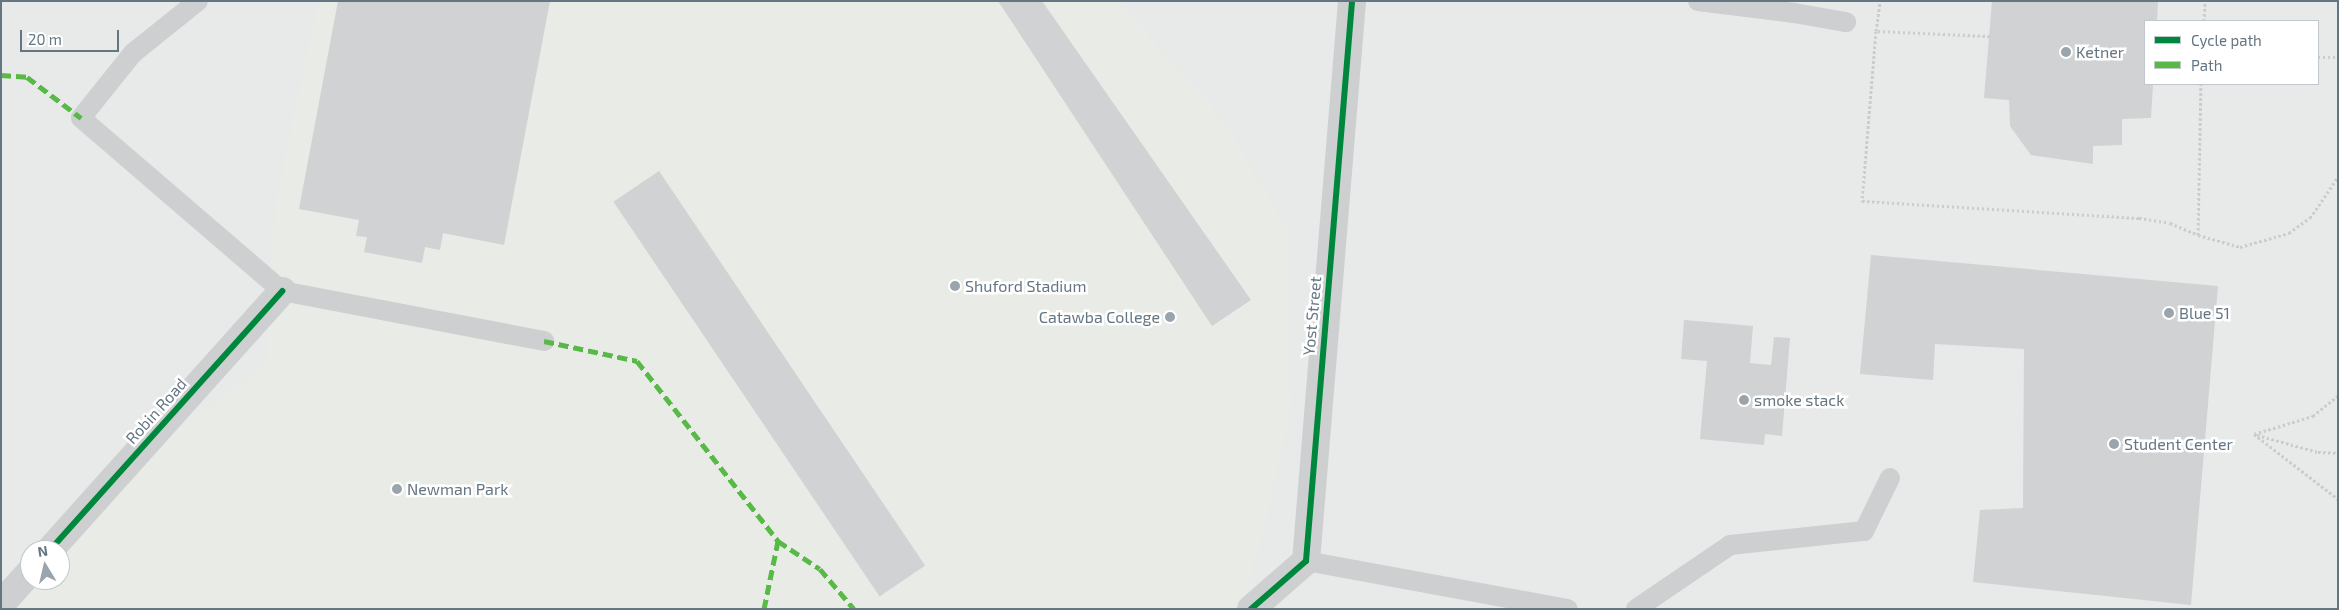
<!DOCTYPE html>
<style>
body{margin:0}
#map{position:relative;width:2339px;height:610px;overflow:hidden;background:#f9f9f9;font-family:"Exo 2",sans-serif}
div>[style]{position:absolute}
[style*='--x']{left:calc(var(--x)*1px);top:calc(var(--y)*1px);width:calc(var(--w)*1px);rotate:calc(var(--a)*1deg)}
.built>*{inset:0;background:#e8e9e9}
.green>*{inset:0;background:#e8ebe6}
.building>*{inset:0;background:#d0d2d3;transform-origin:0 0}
.path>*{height:3px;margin-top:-1.5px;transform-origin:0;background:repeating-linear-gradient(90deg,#cbcccd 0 2.5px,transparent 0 5px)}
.lane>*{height:20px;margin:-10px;padding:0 10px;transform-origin:10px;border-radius:10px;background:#cecfd0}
.street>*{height:28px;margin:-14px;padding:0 14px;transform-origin:14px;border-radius:14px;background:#cecfd0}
.quiet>*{height:5px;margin-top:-2.5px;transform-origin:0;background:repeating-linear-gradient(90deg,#58b947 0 10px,transparent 0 15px)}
.cycleway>*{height:6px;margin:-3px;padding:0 3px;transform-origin:3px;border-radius:3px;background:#00873e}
.dots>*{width:14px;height:14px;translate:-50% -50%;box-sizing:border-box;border:2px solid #fff;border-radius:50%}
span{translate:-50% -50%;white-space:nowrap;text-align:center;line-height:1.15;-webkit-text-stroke:5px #fff;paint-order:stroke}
.poi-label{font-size:16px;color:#657683}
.left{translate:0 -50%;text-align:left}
.right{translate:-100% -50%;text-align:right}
.street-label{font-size:16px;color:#657683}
.frame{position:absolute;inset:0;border:2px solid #657683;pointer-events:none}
.legend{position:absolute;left:2144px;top:20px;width:175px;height:65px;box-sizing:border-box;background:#fff;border:1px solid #c1c8cd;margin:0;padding:6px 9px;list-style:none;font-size:15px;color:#657683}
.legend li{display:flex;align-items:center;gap:10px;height:25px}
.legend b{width:25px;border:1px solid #c1c8cd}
.north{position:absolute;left:20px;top:540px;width:50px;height:50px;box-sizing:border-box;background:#fff;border:1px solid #c1c8cd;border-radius:50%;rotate:351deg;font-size:14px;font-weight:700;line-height:20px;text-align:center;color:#657683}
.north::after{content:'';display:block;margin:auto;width:18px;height:22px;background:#99a4ac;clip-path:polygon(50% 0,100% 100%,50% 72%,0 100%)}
.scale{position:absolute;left:20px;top:30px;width:99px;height:22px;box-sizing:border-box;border:2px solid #657683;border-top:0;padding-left:6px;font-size:15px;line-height:18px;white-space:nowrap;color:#657683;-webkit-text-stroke:4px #fff;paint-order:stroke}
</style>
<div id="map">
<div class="built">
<div style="clip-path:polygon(evenodd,1px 1px,2338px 1px,2338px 609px,1px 609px,1px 1px,2145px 21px,2318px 21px,2318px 84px,2145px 84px,2145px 21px,1px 1px,30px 550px,60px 550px,60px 580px,30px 580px,30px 550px)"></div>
</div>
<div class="green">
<div style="clip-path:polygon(318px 1px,1118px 1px,1226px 123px,1289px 232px,1287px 333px,1290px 338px,1287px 363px,1292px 403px,1266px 520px,1242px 609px,1px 609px,30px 580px,60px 580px,60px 550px,90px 495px,266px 365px,274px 209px)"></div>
</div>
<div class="building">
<div style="clip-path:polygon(338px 1px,550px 1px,504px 245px,443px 233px,440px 250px,425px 247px,422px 263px,364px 252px,367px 237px,356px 236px,359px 220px,299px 209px)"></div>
<div style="clip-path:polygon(998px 1px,1042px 1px,1251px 300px,1212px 326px)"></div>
<div style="clip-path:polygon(1992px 1px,2158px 1px,2157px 21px,2145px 21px,2145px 84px,2153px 84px,2151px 118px,2122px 119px,2122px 145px,2093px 146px,2093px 164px,2031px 155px,2010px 126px,2009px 100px,1984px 98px)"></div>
<div style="left:659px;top:171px;width:476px;height:55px;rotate:56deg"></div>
<div style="clip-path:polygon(1871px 255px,2218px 286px,2191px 605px,1973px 582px,1980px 510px,2023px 508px,2024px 349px,1935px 344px,1933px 380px,1860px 374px)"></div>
<div style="clip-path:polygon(1684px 320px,1753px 326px,1750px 363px,1771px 365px,1774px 337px,1790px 338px,1782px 436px,1765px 434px,1764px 445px,1700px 439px,1707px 361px,1681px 359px)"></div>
</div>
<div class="path">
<div style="--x:2204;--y:21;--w:20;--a:-87"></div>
<div style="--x:1876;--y:31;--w:30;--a:-82"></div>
<div style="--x:1990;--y:36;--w:114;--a:-177.5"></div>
<div style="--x:1876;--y:31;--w:171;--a:94.7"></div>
<div style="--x:1862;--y:201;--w:278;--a:3.5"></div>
<div style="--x:2139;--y:218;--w:31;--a:9"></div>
<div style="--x:2170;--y:223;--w:30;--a:23"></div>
<div style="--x:2198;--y:235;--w:151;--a:-88.9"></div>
<div style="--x:2318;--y:57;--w:20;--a:0"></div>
<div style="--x:2198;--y:235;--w:44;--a:15.9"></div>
<div style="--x:2240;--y:247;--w:51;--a:-15.9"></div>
<div style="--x:2289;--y:233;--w:26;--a:-36"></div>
<div style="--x:2310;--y:218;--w:50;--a:-55.7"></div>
<div style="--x:2254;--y:434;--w:106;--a:37.7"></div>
<div style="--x:2254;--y:434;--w:62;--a:-17"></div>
<div style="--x:2313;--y:416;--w:32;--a:-39"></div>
<div style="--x:2257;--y:435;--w:63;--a:15.6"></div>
<div style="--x:2318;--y:452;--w:20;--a:3"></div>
</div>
<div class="lane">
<div style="--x:198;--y:1;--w:83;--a:141.3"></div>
<div style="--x:133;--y:53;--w:83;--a:128.7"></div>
<div style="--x:81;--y:118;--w:265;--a:40.7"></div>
<div style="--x:282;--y:291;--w:267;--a:10.8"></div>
<div style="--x:1698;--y:1;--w:97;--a:7.1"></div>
<div style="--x:1794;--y:13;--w:53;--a:9.8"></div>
<div style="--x:1306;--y:561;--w:266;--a:10.4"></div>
<div style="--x:1636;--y:609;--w:114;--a:-34.2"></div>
<div style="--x:1730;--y:545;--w:135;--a:-6"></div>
<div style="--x:1864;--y:531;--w:59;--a:-63.9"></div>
</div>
<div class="street">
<div style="--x:50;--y:550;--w:348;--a:-48.1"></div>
<div style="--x:1;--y:604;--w:43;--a:-47.8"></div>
<div style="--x:1251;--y:609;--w:73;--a:-41.1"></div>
<div style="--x:1306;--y:561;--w:562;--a:-85.3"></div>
</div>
<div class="quiet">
<div style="--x:1;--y:75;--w:26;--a:4"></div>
<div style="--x:27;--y:77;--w:68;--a:37.2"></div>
<div style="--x:544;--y:341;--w:95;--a:12.1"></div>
<div style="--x:637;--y:361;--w:229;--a:51.9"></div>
<div style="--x:778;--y:541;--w:50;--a:33.7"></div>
<div style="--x:820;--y:569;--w:52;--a:49.6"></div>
<div style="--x:764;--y:609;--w:69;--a:-78.4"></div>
</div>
<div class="cycleway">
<div style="--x:50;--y:550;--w:348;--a:-48.1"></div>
<div style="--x:1251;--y:609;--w:73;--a:-41.1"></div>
<div style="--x:1306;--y:561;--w:562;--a:-85.3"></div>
</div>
<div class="dots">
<div style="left:2066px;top:52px;background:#99a4ac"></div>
<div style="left:955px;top:286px;background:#99a4ac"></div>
<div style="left:2169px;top:313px;background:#99a4ac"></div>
<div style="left:1170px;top:317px;background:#99a4ac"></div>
<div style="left:1744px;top:400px;background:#99a4ac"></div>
<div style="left:2114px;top:444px;background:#99a4ac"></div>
<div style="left:397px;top:489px;background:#99a4ac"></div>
</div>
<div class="poi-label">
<span class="left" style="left:2076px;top:52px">Ketner</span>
<span class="left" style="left:965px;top:286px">Shuford Stadium</span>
<span class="left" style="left:2179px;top:313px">Blue 51</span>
<span class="right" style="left:1160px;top:317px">Catawba College</span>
<span class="left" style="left:1754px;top:400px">smoke stack</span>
<span class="left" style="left:2124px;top:444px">Student Center</span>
<span class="left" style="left:407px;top:489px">Newman Park</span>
</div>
<div class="street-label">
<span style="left:1312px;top:316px;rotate:-85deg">Yost Street</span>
<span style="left:156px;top:411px;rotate:-48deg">Robin Road</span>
</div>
<div class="frame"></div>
<ul class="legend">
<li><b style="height:6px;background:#00873e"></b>Cycle path</li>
<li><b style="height:6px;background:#58b947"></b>Path</li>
</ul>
<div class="north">N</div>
<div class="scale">20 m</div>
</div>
